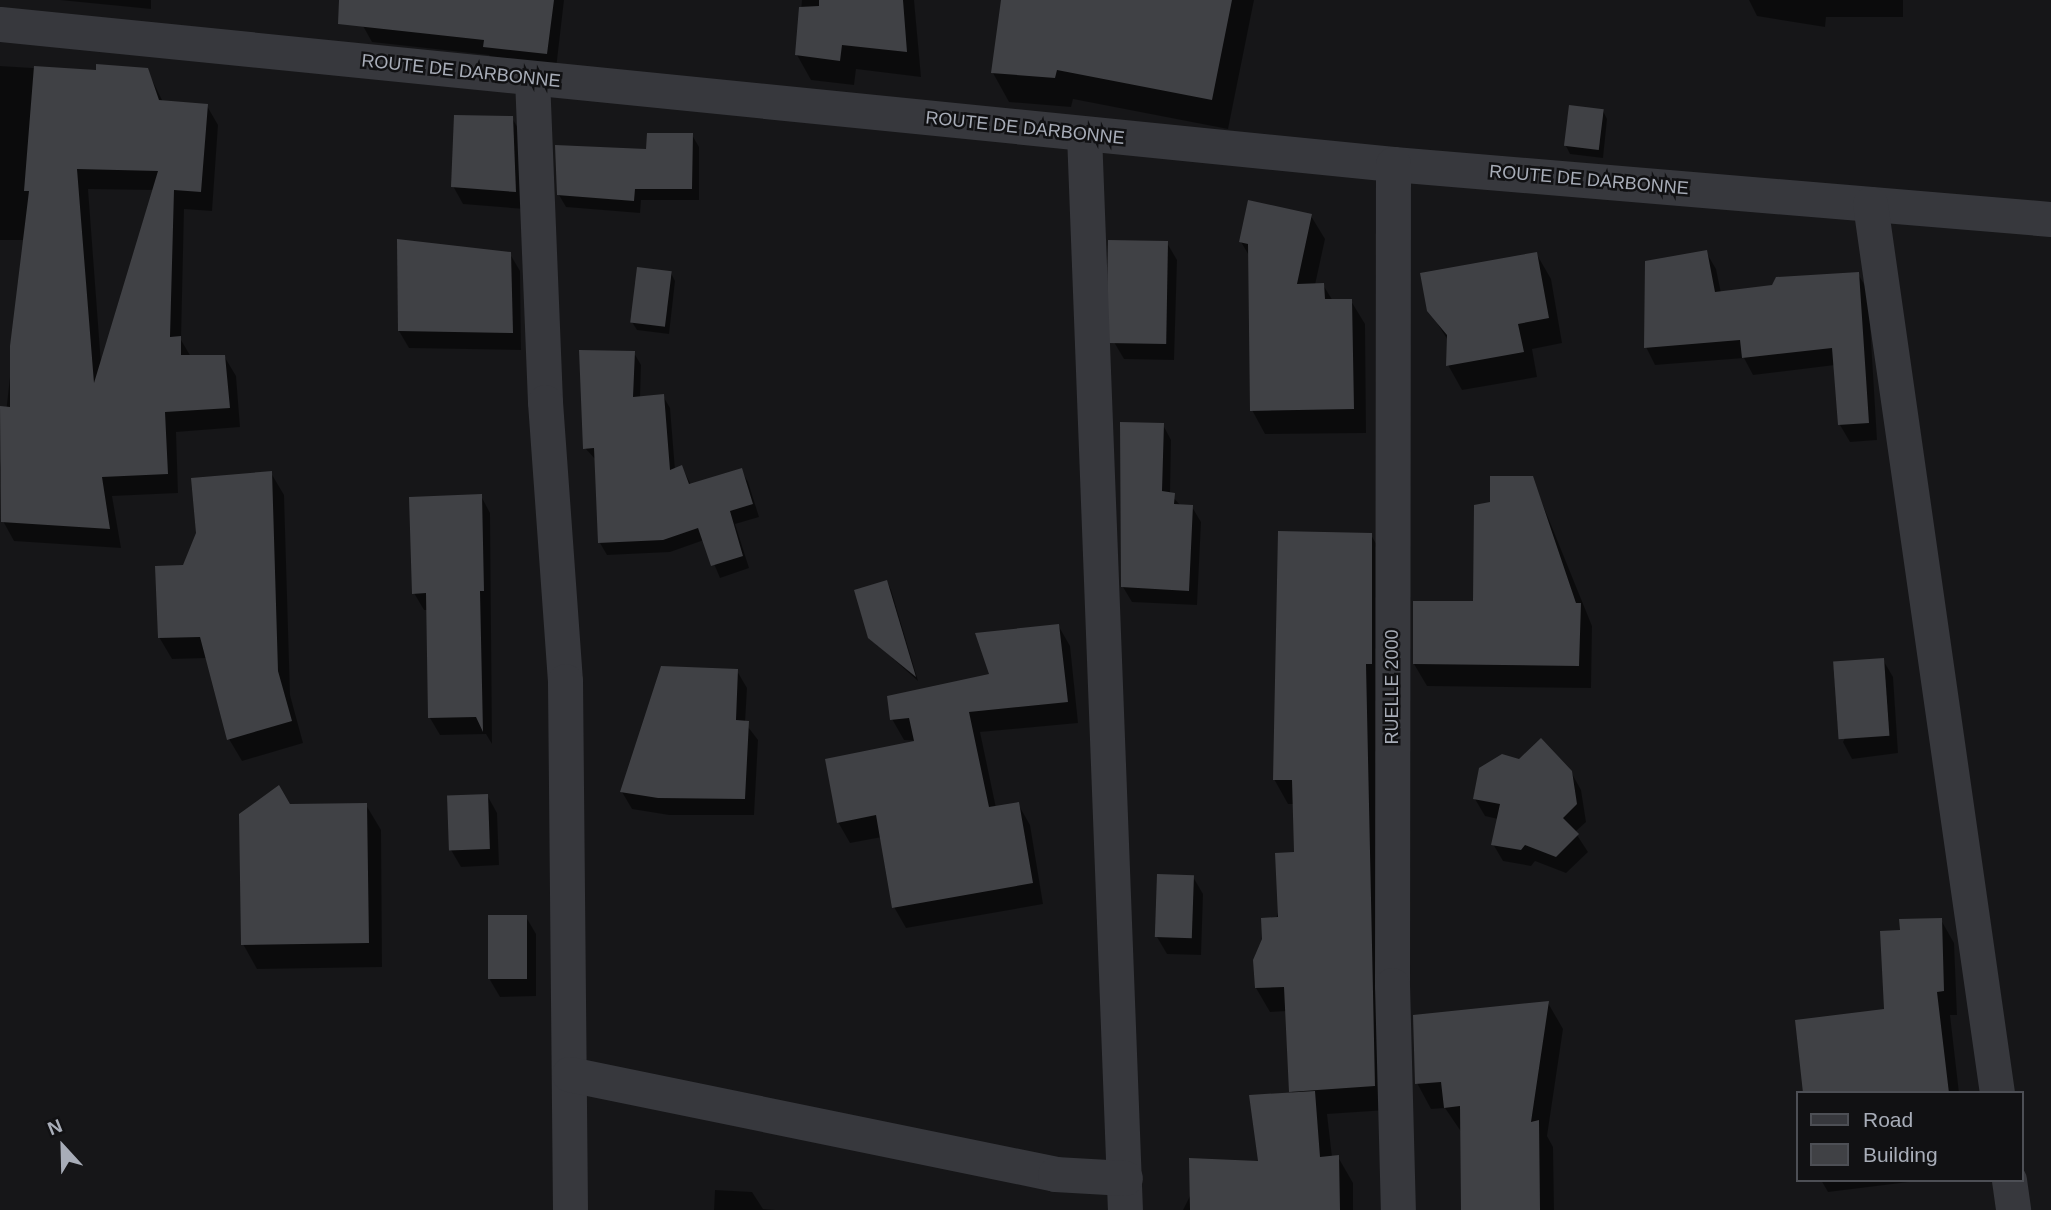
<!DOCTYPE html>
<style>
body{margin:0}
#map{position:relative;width:2051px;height:1210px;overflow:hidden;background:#161618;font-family:Arial,sans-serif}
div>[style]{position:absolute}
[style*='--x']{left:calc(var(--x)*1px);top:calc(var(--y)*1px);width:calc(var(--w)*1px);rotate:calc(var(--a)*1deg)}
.shadow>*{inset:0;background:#0007}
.building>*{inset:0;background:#404145;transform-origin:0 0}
.minor>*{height:35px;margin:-17.5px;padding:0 17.5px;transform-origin:17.5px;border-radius:17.5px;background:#37383d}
span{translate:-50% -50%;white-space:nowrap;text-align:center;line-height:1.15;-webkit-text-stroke:5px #111113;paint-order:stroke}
.street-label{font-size:18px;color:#a8adb8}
.legend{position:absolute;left:1796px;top:1091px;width:228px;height:91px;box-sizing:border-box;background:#111113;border:2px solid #4d4f55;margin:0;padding:9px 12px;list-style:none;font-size:21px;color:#a8adb8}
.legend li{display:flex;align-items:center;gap:14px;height:35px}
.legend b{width:35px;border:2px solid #4d4f55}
.north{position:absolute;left:28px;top:1112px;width:70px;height:70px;-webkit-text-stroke:5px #111113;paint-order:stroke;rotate:338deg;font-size:19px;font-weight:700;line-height:28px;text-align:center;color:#a8adb8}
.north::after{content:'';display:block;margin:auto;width:24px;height:32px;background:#a8adb8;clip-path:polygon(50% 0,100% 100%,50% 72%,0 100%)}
</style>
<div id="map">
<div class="shadow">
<div style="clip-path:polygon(60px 0,151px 0,151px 9px)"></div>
<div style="clip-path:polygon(368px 0,564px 0,556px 69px,494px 63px,489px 55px,372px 42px,363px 26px)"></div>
<div style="clip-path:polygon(802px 0,914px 0,921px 77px,856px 69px,854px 85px,811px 80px,797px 55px)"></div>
<div style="clip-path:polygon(1003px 0,1254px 0,1228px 129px,1073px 99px,1071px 107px,1009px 102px,993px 73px)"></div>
<div style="clip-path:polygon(1749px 0,1903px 0,1903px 17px,1826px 17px,1825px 27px,1757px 16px)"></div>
<div style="clip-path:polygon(evenodd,0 66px,97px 72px,147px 70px,163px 102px,207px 106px,218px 125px,212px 211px,184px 209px,181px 340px,191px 357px,224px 356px,236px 376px,240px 427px,176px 432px,178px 493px,112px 496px,121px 548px,14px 541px,3px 521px,0 468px,25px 240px,0 240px,0 66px,88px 189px,154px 190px,101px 364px,88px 189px)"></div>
<div style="clip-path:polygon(1603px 111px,1607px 119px,1603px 158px,1570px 154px,1566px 146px)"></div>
<div style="clip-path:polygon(512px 118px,522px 135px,525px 209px,463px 204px,453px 186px)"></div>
<div style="clip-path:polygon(692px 135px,699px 147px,699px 200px,641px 200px,640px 213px,566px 207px,559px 195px)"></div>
<div style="clip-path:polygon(1311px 216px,1325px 239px,1315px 285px,1323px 285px,1333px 301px,1351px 301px,1365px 324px,1366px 433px,1265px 434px,1252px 410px,1250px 257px,1241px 242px)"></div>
<div style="clip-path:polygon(1167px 243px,1177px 260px,1174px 360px,1124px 359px,1114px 342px)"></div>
<div style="clip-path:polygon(1706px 252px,1716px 269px,1721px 293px,1858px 274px,1868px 291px,1877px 440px,1850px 442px,1840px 425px,1835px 365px,1753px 375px,1744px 358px,1655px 365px,1646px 347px)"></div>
<div style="clip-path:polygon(1536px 253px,1551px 279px,1562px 343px,1532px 349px,1537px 377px,1462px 390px,1448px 365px,1449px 342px,1429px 310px)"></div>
<div style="clip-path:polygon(510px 254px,520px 271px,521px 350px,409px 348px,399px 331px)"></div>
<div style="clip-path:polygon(671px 273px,675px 281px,669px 334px,637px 330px,632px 322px)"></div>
<div style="clip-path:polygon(634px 353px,641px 365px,640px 398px,663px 396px,670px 408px,675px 470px,682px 467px,691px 485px,741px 470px,748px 482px,759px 517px,735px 524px,749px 568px,720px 578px,704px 540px,670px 552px,607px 555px,600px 543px,596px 460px,585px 448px)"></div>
<div style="clip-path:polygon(1163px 425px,1171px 440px,1170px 494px,1181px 506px,1192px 507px,1201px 522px,1197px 605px,1132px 602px,1123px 587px)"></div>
<div style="clip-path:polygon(271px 473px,284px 495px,290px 695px,303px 743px,242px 761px,229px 739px,207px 658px,172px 659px,159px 637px,184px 566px)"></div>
<div style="clip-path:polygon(1532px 478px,1592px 626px,1591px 688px,1427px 686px,1414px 664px,1475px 603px,1492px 504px)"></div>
<div style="clip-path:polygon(481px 496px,490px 513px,492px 744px,486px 734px,440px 735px,430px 718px,428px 610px,424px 610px,414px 593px)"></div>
<div style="clip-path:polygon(1371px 535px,1385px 559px,1387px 1110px,1327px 1114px,1332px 1157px,1338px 1157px,1353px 1183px,1353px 1210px,1183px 1210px,1191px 1194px,1260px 1163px,1292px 1094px,1287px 1011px,1270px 1012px,1256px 988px,1295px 854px,1294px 804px,1288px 804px,1274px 779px)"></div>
<div style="clip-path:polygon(887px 582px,891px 590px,918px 681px,870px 638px)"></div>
<div style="clip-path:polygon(1058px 625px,1070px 646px,1078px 723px,980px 732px,996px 808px,1018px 804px,1030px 825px,1043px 904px,906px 928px,894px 907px,882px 837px,850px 843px,838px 822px,922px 741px,904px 740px,892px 719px,991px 676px)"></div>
<div style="clip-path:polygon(1883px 660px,1893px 677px,1898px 753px,1852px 759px,1843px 742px)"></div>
<div style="clip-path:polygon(737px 671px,747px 688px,745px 723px,758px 740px,754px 815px,669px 815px,632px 809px,622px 792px)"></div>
<div style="clip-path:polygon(1571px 772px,1581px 790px,1586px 822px,1575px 832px,1588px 852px,1566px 873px,1535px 861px,1531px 866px,1503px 861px,1493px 844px,1498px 819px,1485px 816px,1475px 799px)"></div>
<div style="clip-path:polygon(487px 795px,497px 813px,499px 865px,461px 867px,451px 850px)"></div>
<div style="clip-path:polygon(366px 805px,381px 830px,382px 967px,257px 969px,243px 944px,289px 806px)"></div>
<div style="clip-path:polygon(1193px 877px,1203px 894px,1201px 955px,1167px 954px,1157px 937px)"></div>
<div style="clip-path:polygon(526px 917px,536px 934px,536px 996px,500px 997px,490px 980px)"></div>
<div style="clip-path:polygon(1941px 920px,1954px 943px,1957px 1015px,1950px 1015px,1959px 1093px,1805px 1093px,1886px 1011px,1902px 932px)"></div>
<div style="clip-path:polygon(1548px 1003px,1563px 1029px,1547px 1136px,1553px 1147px,1554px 1210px,1463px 1210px,1462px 1133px,1445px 1108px,1431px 1109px,1417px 1083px)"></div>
<div style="clip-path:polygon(1821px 1180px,1925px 1180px,1828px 1192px)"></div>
<div style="clip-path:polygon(715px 1190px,752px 1192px,763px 1209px,775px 1210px,714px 1210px)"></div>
</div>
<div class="building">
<div style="clip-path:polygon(339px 0,554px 0,547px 54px,483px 47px,484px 40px,338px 24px)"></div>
<div style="clip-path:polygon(819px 0,903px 0,907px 52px,842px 45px,840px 61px,795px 55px,799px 7px,819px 6px)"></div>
<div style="clip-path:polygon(1001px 0,1232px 0,1212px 100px,1057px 70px,1055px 78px,991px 73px)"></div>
<div style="clip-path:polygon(evenodd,96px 64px,148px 68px,159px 100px,208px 104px,201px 192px,174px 190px,170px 337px,181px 336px,181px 355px,225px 355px,230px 408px,165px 412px,168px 474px,102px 477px,110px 529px,1px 522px,0 406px,10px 407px,10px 346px,29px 191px,24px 191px,34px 66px,96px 70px,96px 64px,77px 169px,158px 171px,94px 383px,77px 169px)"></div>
<div style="left:1569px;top:105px;width:35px;height:41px;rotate:7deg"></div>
<div style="clip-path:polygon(454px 115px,513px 116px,516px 192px,451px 187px)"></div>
<div style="clip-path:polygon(647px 133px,693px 133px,692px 189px,635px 189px,634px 201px,557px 195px,555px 145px,646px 149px)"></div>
<div style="clip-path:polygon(1248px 200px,1312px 214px,1297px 284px,1324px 283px,1325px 299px,1352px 299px,1354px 409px,1250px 411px,1248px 244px,1239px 242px)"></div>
<div style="clip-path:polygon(397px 239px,511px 252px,513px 333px,398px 331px)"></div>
<div style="left:1108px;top:240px;width:60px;height:103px;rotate:1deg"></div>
<div style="clip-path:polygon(1707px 250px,1715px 292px,1772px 285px,1776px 277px,1859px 272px,1869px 423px,1838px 425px,1832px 348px,1742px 358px,1740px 340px,1644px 348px,1645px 261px)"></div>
<div style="clip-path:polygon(1537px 252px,1549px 318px,1518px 324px,1524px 352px,1446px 366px,1447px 335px,1427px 311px,1420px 273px)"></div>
<div style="left:637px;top:267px;width:35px;height:56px;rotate:7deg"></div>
<div style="clip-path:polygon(579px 350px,635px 351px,633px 397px,664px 394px,670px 470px,682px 465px,689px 484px,742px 468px,753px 504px,730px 511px,743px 556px,711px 566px,698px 528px,663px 540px,598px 543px,594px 448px,583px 449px)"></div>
<div style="clip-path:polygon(1120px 422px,1164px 423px,1162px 491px,1175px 493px,1174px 504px,1193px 505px,1189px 591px,1121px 587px)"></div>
<div style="clip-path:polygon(272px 471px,278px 671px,292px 721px,227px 740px,200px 637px,158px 638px,155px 566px,183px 565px,196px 533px,191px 478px)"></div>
<div style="clip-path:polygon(1490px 476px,1533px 476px,1576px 603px,1581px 603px,1579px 666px,1413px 664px,1413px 601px,1473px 601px,1474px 505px,1490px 502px)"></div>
<div style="clip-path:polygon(482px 494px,484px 591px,480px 591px,483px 732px,476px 717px,428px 718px,426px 593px,412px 594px,409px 497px)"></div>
<div style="clip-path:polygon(1278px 531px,1372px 533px,1372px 664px,1366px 664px,1375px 1086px,1289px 1092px,1284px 987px,1255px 988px,1253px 960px,1262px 939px,1261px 918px,1278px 917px,1275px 853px,1294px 852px,1292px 780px,1273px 780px)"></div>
<div style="clip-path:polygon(887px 580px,916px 677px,868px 638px,854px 590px)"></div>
<div style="clip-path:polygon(1059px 624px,1068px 702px,969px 712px,989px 807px,1019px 802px,1033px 883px,892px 908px,876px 815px,837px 823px,825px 759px,914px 741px,909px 718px,890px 720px,887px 696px,989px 674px,975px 633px)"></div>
<div style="left:1884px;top:658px;width:78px;height:51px;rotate:86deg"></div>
<div style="clip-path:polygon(661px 666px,738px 669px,736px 720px,749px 721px,745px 799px,658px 798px,620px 792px)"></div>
<div style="clip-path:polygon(1541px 738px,1572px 771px,1577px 804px,1563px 818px,1579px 834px,1556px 857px,1525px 845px,1521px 850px,1491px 845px,1500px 804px,1473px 799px,1479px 768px,1502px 754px,1519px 759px)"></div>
<div style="clip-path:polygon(279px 785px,290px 804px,367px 803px,369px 943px,241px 945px,239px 814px)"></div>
<div style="left:488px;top:794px;width:55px;height:41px;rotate:88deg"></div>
<div style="left:1157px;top:874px;width:37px;height:63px;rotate:2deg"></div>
<div style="left:527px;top:915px;width:64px;height:39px;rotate:90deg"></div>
<div style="clip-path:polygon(1942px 918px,1944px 991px,1937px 992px,1949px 1093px,1803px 1093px,1795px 1020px,1884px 1009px,1880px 931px,1900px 930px,1899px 919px)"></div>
<div style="clip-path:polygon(1549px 1001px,1531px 1122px,1539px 1120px,1540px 1210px,1461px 1210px,1460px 1106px,1444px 1108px,1441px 1082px,1415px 1084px,1413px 1015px)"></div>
<div style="clip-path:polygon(1315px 1091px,1320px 1157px,1339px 1155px,1340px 1210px,1190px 1210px,1189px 1158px,1258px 1161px,1249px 1095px)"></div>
</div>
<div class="minor">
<div style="--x:0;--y:24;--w:1400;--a:5.74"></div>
<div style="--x:1393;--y:164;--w:660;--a:4.78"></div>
<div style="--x:532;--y:78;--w:324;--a:87.7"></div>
<div style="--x:545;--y:402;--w:280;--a:85.9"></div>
<div style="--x:565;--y:681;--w:529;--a:89.46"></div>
<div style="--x:1084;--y:134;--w:1077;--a:87.82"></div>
<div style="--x:1393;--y:164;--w:821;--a:90.07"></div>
<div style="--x:1392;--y:985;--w:225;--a:88.5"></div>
<div style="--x:1870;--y:204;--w:898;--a:81.87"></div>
<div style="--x:569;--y:1074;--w:496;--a:11.6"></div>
<div style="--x:1055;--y:1174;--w:70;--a:3.3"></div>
<div style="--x:2009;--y:1180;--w:30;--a:82"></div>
</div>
<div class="street-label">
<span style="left:461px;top:71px;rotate:6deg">ROUTE DE DARBONNE</span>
<span style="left:1025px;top:128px;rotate:6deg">ROUTE DE DARBONNE</span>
<span style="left:1589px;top:180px;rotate:5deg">ROUTE DE DARBONNE</span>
<span style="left:1392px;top:687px;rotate:-90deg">RUELLE 2000</span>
</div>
<ul class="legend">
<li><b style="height:9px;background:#37383d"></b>Road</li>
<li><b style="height:19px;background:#404145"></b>Building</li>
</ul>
<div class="north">N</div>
</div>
